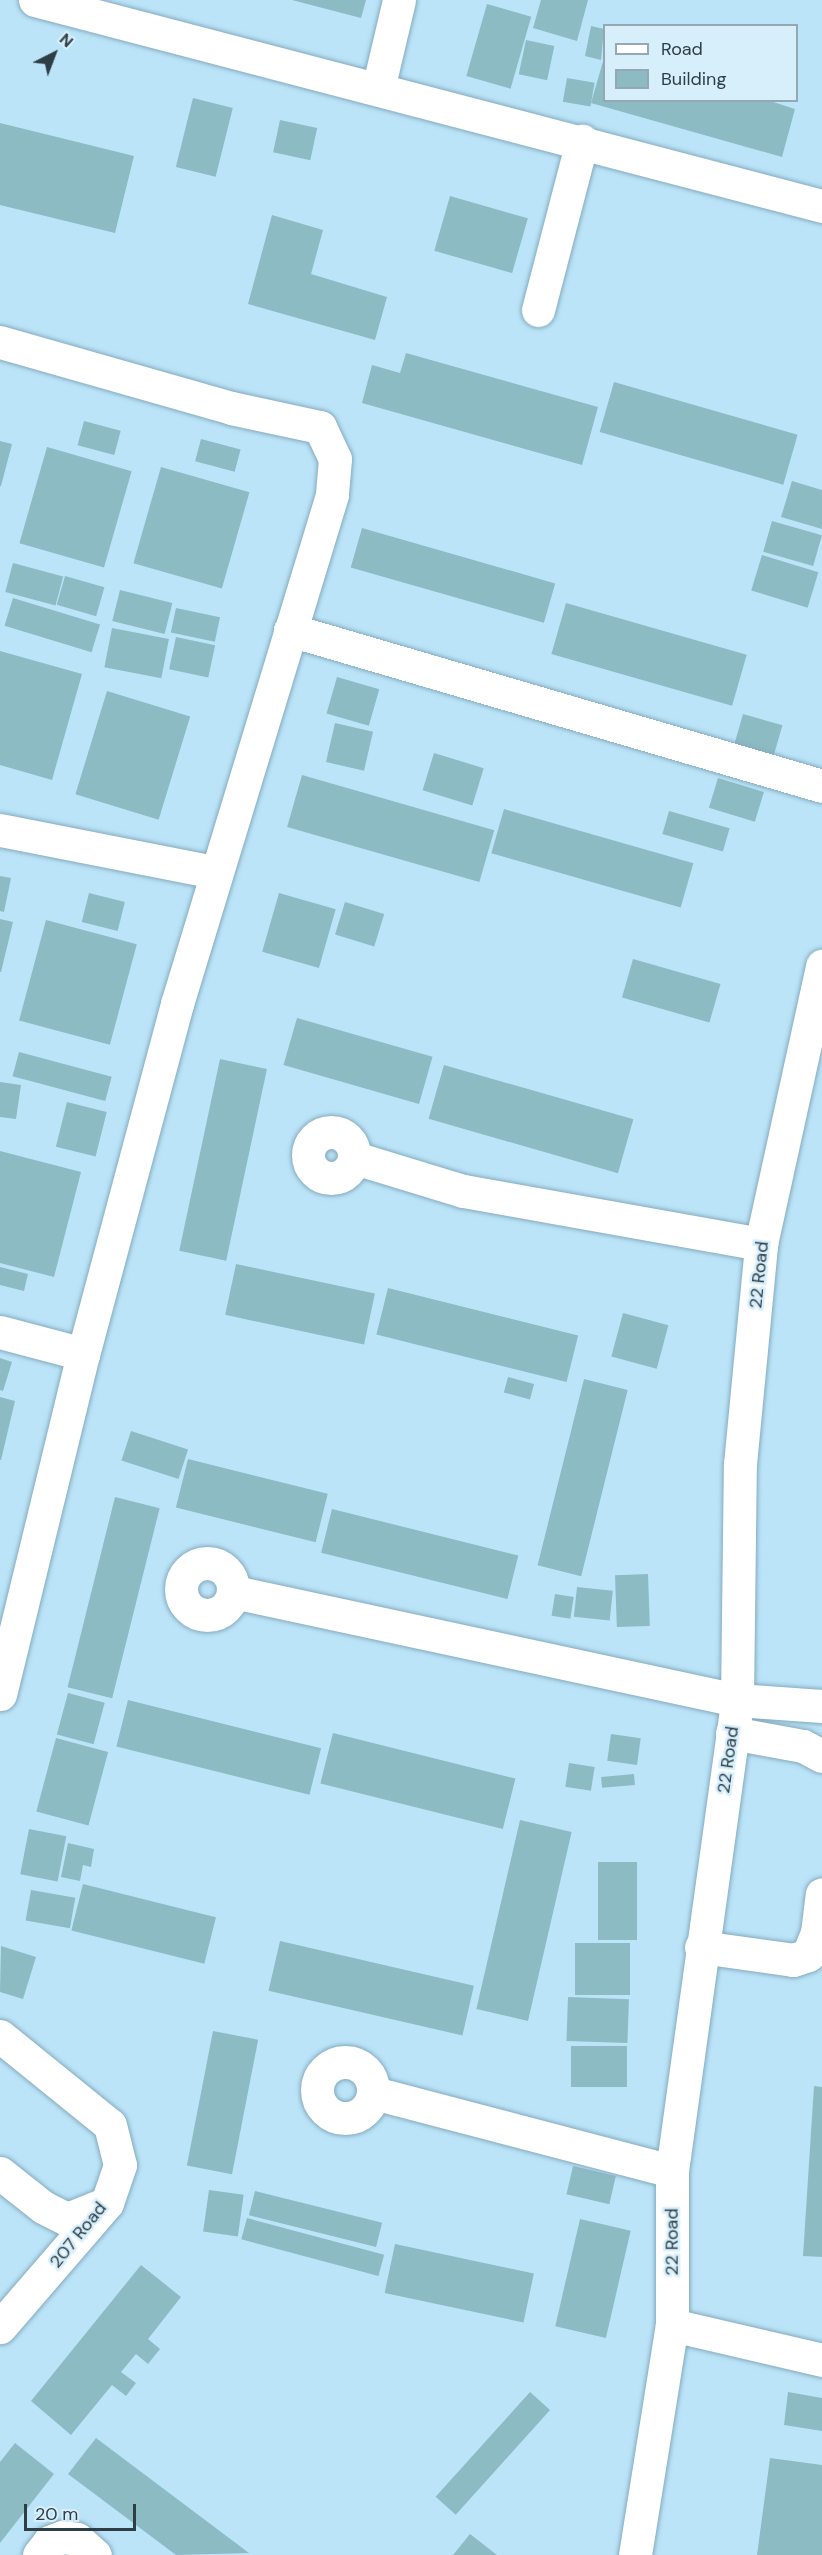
<!DOCTYPE html>
<style>
body{margin:0}
#map{position:relative;width:822px;height:2555px;overflow:hidden;background:#bce4f9;font-family:"DM Sans",sans-serif}
div>[style]{position:absolute}
[style*='--x']{left:calc(var(--x)*1px);top:calc(var(--y)*1px);width:calc(var(--w)*1px);rotate:calc(var(--a)*1deg)}
.building>*{inset:0;background:#8cbbc3;transform-origin:0 0}
.roads{filter:drop-shadow(0 0 2px #84abbe) drop-shadow(0 0 2px #84abbe)}
.minor>*{height:33px;margin:-16.5px;padding:0 16.5px;transform-origin:16.5px;border-radius:16.5px;background:#fff}
.minor>.ring{margin:-16.5px;padding:0;box-sizing:content-box;background:none;border:33px solid #fff;border-radius:50%}
span{translate:-50% -50%;white-space:nowrap;text-align:center;line-height:1.15;-webkit-text-stroke:5px #d7effb;paint-order:stroke}
.street-label{font-size:18px;color:#2d3e46}
.legend{position:absolute;left:603px;top:24px;width:195px;height:78px;box-sizing:border-box;background:#d7effb;border:2px solid #93a8b3;margin:0;padding:8px 10px;list-style:none;font-size:18px;color:#2d3e46}
.legend li{display:flex;align-items:center;gap:12px;height:30px}
.legend b{width:30px;border:2px solid #93a8b3}
.north{position:absolute;left:24px;top:24px;width:60px;height:60px;-webkit-text-stroke:4px #d7effb;paint-order:stroke;rotate:42deg;font-size:16px;font-weight:700;line-height:24px;text-align:center;color:#2d3e46}
.north::after{content:'';display:block;margin:auto;width:21px;height:27px;background:#2d3e46;clip-path:polygon(50% 0,100% 100%,50% 72%,0 100%)}
.scale{position:absolute;left:24px;top:2504px;width:112px;height:27px;box-sizing:border-box;border:3px solid #2d3e46;border-top:0;padding-left:8px;font-size:18px;line-height:21px;white-space:nowrap;color:#2d3e46;-webkit-text-stroke:4px #d7effb;paint-order:stroke}
</style>
<div id="map">
<div class="building">
<div style="clip-path:polygon(292px 0,366px 0,361px 18px)"></div>
<div style="clip-path:polygon(541px 0,588px 0,577px 41px,533px 28px)"></div>
<div style="left:487px;top:4px;width:46px;height:75px;rotate:16deg"></div>
<div style="clip-path:polygon(591px 26px,604px 29px,601px 60px,585px 56px)"></div>
<div style="left:526px;top:40px;width:29px;height:35px;rotate:12deg"></div>
<div style="clip-path:polygon(604px 58px,604px 100px,767px 100px,795px 109px,782px 157px,591px 103px)"></div>
<div style="left:567px;top:78px;width:28px;height:24px;rotate:10deg"></div>
<div style="left:193px;top:98px;width:41px;height:71px;rotate:14deg"></div>
<div style="left:280px;top:120px;width:38px;height:33px;rotate:12deg"></div>
<div style="clip-path:polygon(0 123px,134px 156px,115px 233px,0 205px)"></div>
<div style="left:450px;top:196px;width:81px;height:57px;rotate:16deg"></div>
<div style="clip-path:polygon(272px 215px,323px 230px,311px 274px,387px 297px,375px 340px,248px 304px)"></div>
<div style="clip-path:polygon(406px 353px,598px 407px,582px 465px,362px 403px,372px 365px,400px 373px)"></div>
<div style="left:614px;top:382px;width:191px;height:52px;rotate:16deg"></div>
<div style="left:84px;top:421px;width:38px;height:25px;rotate:15deg"></div>
<div style="left:201px;top:439px;width:41px;height:23px;rotate:15deg"></div>
<div style="clip-path:polygon(0 441px,12px 444px,1px 486px,0 486px)"></div>
<div style="left:47px;top:447px;width:88px;height:100px;rotate:16deg"></div>
<div style="left:161px;top:467px;width:92px;height:100px;rotate:16deg"></div>
<div style="clip-path:polygon(792px 481px,822px 490px,822px 529px,781px 517px)"></div>
<div style="left:772px;top:521px;width:52px;height:32px;rotate:16deg"></div>
<div style="left:362px;top:528px;width:201px;height:41px;rotate:16deg"></div>
<div style="left:762px;top:555px;width:59px;height:37px;rotate:17deg"></div>
<div style="left:13px;top:563px;width:52px;height:30px;rotate:15deg"></div>
<div style="left:65px;top:576px;width:41px;height:30px;rotate:16deg"></div>
<div style="left:120px;top:590px;width:54px;height:32px;rotate:14deg"></div>
<div style="left:13px;top:598px;width:91px;height:29px;rotate:17deg"></div>
<div style="left:566px;top:603px;width:188px;height:53px;rotate:16deg"></div>
<div style="left:176px;top:608px;width:45px;height:25px;rotate:12deg"></div>
<div style="left:112px;top:628px;width:58px;height:40px;rotate:11deg"></div>
<div style="left:176px;top:637px;width:40px;height:33px;rotate:12deg"></div>
<div style="clip-path:polygon(0 651px,82px 674px,52px 780px,0 765px)"></div>
<div style="left:337px;top:677px;width:44px;height:38px;rotate:16deg"></div>
<div style="left:107px;top:691px;width:87px;height:108px;rotate:17deg"></div>
<div style="left:743px;top:714px;width:41px;height:31px;rotate:16deg"></div>
<div style="left:335px;top:723px;width:39px;height:40px;rotate:13deg"></div>
<div style="left:434px;top:753px;width:52px;height:39px;rotate:17deg"></div>
<div style="left:302px;top:775px;width:200px;height:54px;rotate:16deg"></div>
<div style="left:718px;top:778px;width:48px;height:31px;rotate:17deg"></div>
<div style="left:504px;top:809px;width:197px;height:46px;rotate:16deg"></div>
<div style="left:669px;top:811px;width:63px;height:24px;rotate:16deg"></div>
<div style="clip-path:polygon(0 876px,11px 878px,4px 912px,0 911px)"></div>
<div style="left:89px;top:893px;width:37px;height:30px;rotate:14deg"></div>
<div style="left:279px;top:893px;width:59px;height:61px;rotate:16deg"></div>
<div style="left:345px;top:902px;width:41px;height:34px;rotate:17deg"></div>
<div style="clip-path:polygon(0 919px,13px 922px,1px 972px,0 972px)"></div>
<div style="left:46px;top:920px;width:94px;height:104px;rotate:15deg"></div>
<div style="left:633px;top:959px;width:91px;height:40px;rotate:16deg"></div>
<div style="left:297px;top:1018px;width:141px;height:49px;rotate:16deg"></div>
<div style="left:19px;top:1052px;width:96px;height:25px;rotate:15deg"></div>
<div style="left:220px;top:1059px;width:48px;height:196px;rotate:12deg"></div>
<div style="left:444px;top:1065px;width:197px;height:56px;rotate:16deg"></div>
<div style="clip-path:polygon(0 1082px,21px 1085px,16px 1119px,0 1117px)"></div>
<div style="left:67px;top:1102px;width:41px;height:46px;rotate:14deg"></div>
<div style="clip-path:polygon(0 1151px,81px 1172px,54px 1277px,0 1263px)"></div>
<div style="left:236px;top:1264px;width:142px;height:52px;rotate:12deg"></div>
<div style="clip-path:polygon(0 1267px,28px 1274px,24px 1291px,0 1285px)"></div>
<div style="left:388px;top:1288px;width:196px;height:48px;rotate:14deg"></div>
<div style="left:623px;top:1313px;width:47px;height:45px;rotate:15deg"></div>
<div style="clip-path:polygon(0 1358px,12px 1362px,3px 1391px,0 1390px)"></div>
<div style="left:508px;top:1377px;width:27px;height:16px;rotate:15deg"></div>
<div style="left:584px;top:1379px;width:45px;height:192px;rotate:14deg"></div>
<div style="clip-path:polygon(0 1397px,15px 1401px,1px 1460px,0 1460px)"></div>
<div style="left:131px;top:1431px;width:60px;height:31px;rotate:18deg"></div>
<div style="left:188px;top:1459px;width:144px;height:50px;rotate:14deg"></div>
<div style="left:115px;top:1497px;width:46px;height:196px;rotate:14deg"></div>
<div style="left:332px;top:1509px;width:192px;height:45px;rotate:14deg"></div>
<div style="left:648px;top:1574px;width:52px;height:33px;rotate:88deg"></div>
<div style="left:577px;top:1587px;width:36px;height:30px;rotate:6deg"></div>
<div style="left:555px;top:1594px;width:19px;height:22px;rotate:9deg"></div>
<div style="left:68px;top:1693px;width:38px;height:43px;rotate:15deg"></div>
<div style="left:128px;top:1700px;width:199px;height:48px;rotate:14deg"></div>
<div style="left:333px;top:1733px;width:188px;height:52px;rotate:14deg"></div>
<div style="left:611px;top:1734px;width:30px;height:27px;rotate:8deg"></div>
<div style="left:56px;top:1738px;width:54px;height:76px;rotate:15deg"></div>
<div style="left:569px;top:1763px;width:26px;height:24px;rotate:9deg"></div>
<div style="left:634px;top:1774px;width:11px;height:33px;rotate:85deg"></div>
<div style="left:520px;top:1820px;width:53px;height:194px;rotate:13deg"></div>
<div style="left:29px;top:1829px;width:38px;height:46px;rotate:11deg"></div>
<div style="clip-path:polygon(68px 1843px,94px 1849px,91px 1867px,83px 1865px,80px 1881px,61px 1877px)"></div>
<div style="left:598px;top:1862px;width:39px;height:78px"></div>
<div style="left:83px;top:1884px;width:137px;height:48px;rotate:14deg"></div>
<div style="left:31px;top:1890px;width:45px;height:31px;rotate:10deg"></div>
<div style="left:280px;top:1941px;width:199px;height:51px;rotate:13deg"></div>
<div style="left:575px;top:1943px;width:55px;height:52px"></div>
<div style="clip-path:polygon(1px 1946px,36px 1957px,23px 1999px,0 1992px)"></div>
<div style="left:568px;top:1997px;width:61px;height:44px;rotate:2deg"></div>
<div style="left:213px;top:2031px;width:46px;height:137px;rotate:11deg"></div>
<div style="left:571px;top:2046px;width:56px;height:41px"></div>
<div style="clip-path:polygon(814px 2086px,822px 2087px,822px 2257px,803px 2256px)"></div>
<div style="left:573px;top:2166px;width:44px;height:29px;rotate:13deg"></div>
<div style="left:209px;top:2190px;width:35px;height:42px;rotate:8deg"></div>
<div style="left:255px;top:2191px;width:131px;height:25px;rotate:14deg"></div>
<div style="left:247px;top:2218px;width:142px;height:22px;rotate:15deg"></div>
<div style="left:580px;top:2219px;width:52px;height:110px;rotate:13deg"></div>
<div style="left:395px;top:2244px;width:142px;height:50px;rotate:12deg"></div>
<div style="clip-path:polygon(141px 2265px,181px 2297px,148px 2339px,160px 2349px,148px 2364px,136px 2354px,121px 2372px,136px 2383px,126px 2396px,112px 2385px,71px 2435px,31px 2401px)"></div>
<div style="left:530px;top:2392px;width:27px;height:141px;rotate:42deg"></div>
<div style="clip-path:polygon(788px 2392px,822px 2398px,822px 2431px,784px 2425px)"></div>
<div style="clip-path:polygon(96px 2438px,249px 2553px,176px 2555px,68px 2474px)"></div>
<div style="clip-path:polygon(15px 2443px,54px 2474px,0 2543px,0 2462px)"></div>
<div style="clip-path:polygon(770px 2458px,822px 2465px,822px 2555px,757px 2555px)"></div>
<div style="clip-path:polygon(470px 2534px,497px 2555px,453px 2555px)"></div>
</div>
<div class="roads">
<div class="minor">
<div style="--x:35;--y:0;--w:814;--a:14.67"></div>
<div style="--x:378;--y:89;--w:91;--a:-76.7"></div>
<div style="--x:538;--y:310;--w:175;--a:-75.4"></div>
<div style="--x:0;--y:342;--w:240;--a:15.9"></div>
<div style="--x:231;--y:408;--w:91;--a:12.1"></div>
<div style="--x:320;--y:427;--w:35;--a:65"></div>
<div style="--x:335;--y:459;--w:36;--a:95"></div>
<div style="--x:332;--y:495;--w:532;--a:106.94"></div>
<div style="--x:177;--y:1004;--w:362;--a:105"></div>
<div style="--x:83;--y:1354;--w:350;--a:103.7"></div>
<div style="--x:290;--y:630;--w:554;--a:16.34"></div>
<div style="--x:0;--y:830;--w:218;--a:11.1"></div>
<div class="ring" style="left:308px;top:1132px;width:13px;height:13px"></div>
<div style="--x:355;--y:1158;--w:113;--a:17"></div>
<div style="--x:463;--y:1191;--w:303;--a:10.1"></div>
<div style="--x:0;--y:1332;--w:86;--a:14.8"></div>
<div class="ring" style="left:181px;top:1563px;width:19px;height:19px"></div>
<div style="--x:234;--y:1592;--w:514;--a:12.12"></div>
<div style="--x:737;--y:1700;--w:85;--a:4"></div>
<div style="--x:732;--y:1733;--w:72;--a:10.4"></div>
<div style="--x:803;--y:1746;--w:21;--a:28"></div>
<div style="--x:701;--y:1947;--w:93;--a:8"></div>
<div style="--x:793;--y:1960;--w:16;--a:-18"></div>
<div style="--x:808;--y:1955;--w:24;--a:-68"></div>
<div style="--x:817;--y:1933;--w:39;--a:-83"></div>
<div style="--x:0;--y:2036;--w:141;--a:39"></div>
<div style="--x:110;--y:2125;--w:41;--a:76"></div>
<div style="--x:120;--y:2165;--w:40;--a:108.9"></div>
<div style="--x:107;--y:2203;--w:164;--a:130.8"></div>
<div class="ring" style="left:317px;top:2062px;width:23px;height:23px"></div>
<div style="--x:374;--y:2093;--w:308;--a:14.7"></div>
<div style="--x:0;--y:2173;--w:55;--a:38.3"></div>
<div style="--x:43;--y:2207;--w:27;--a:27"></div>
<div style="--x:67;--y:2219;--w:41;--a:-21.5"></div>
<div style="--x:672;--y:2325;--w:154;--a:13.1"></div>
<div style="--x:39;--y:2555;--w:16;--a:-52"></div>
<div style="--x:49;--y:2542;--w:15;--a:-20"></div>
<div style="--x:63;--y:2537;--w:14;--a:8"></div>
<div style="--x:77;--y:2539;--w:24;--a:42"></div>
<div style="--x:635;--y:2555;--w:233;--a:-80.9"></div>
<div style="--x:672;--y:2325;--w:154;--a:-90"></div>
<div style="--x:672;--y:2171;--w:475;--a:-82.1"></div>
<div style="--x:737;--y:1700;--w:236;--a:-89.3"></div>
<div style="--x:740;--y:1464;--w:221;--a:-84.5"></div>
<div style="--x:761;--y:1244;--w:285;--a:-77.6"></div>
</div>
</div>
<div class="street-label">
<span style="left:759px;top:1275px;rotate:-84deg">22 Road</span>
<span style="left:728px;top:1760px;rotate:-82deg">22 Road</span>
<span style="left:78px;top:2235px;rotate:-51deg">207 Road</span>
<span style="left:672px;top:2242px;rotate:-90deg">22 Road</span>
</div>
<ul class="legend">
<li><b style="height:8px;background:#fff"></b>Road</li>
<li><b style="height:16px;background:#8cbbc3"></b>Building</li>
</ul>
<div class="north">N</div>
<div class="scale">20 m</div>
</div>
